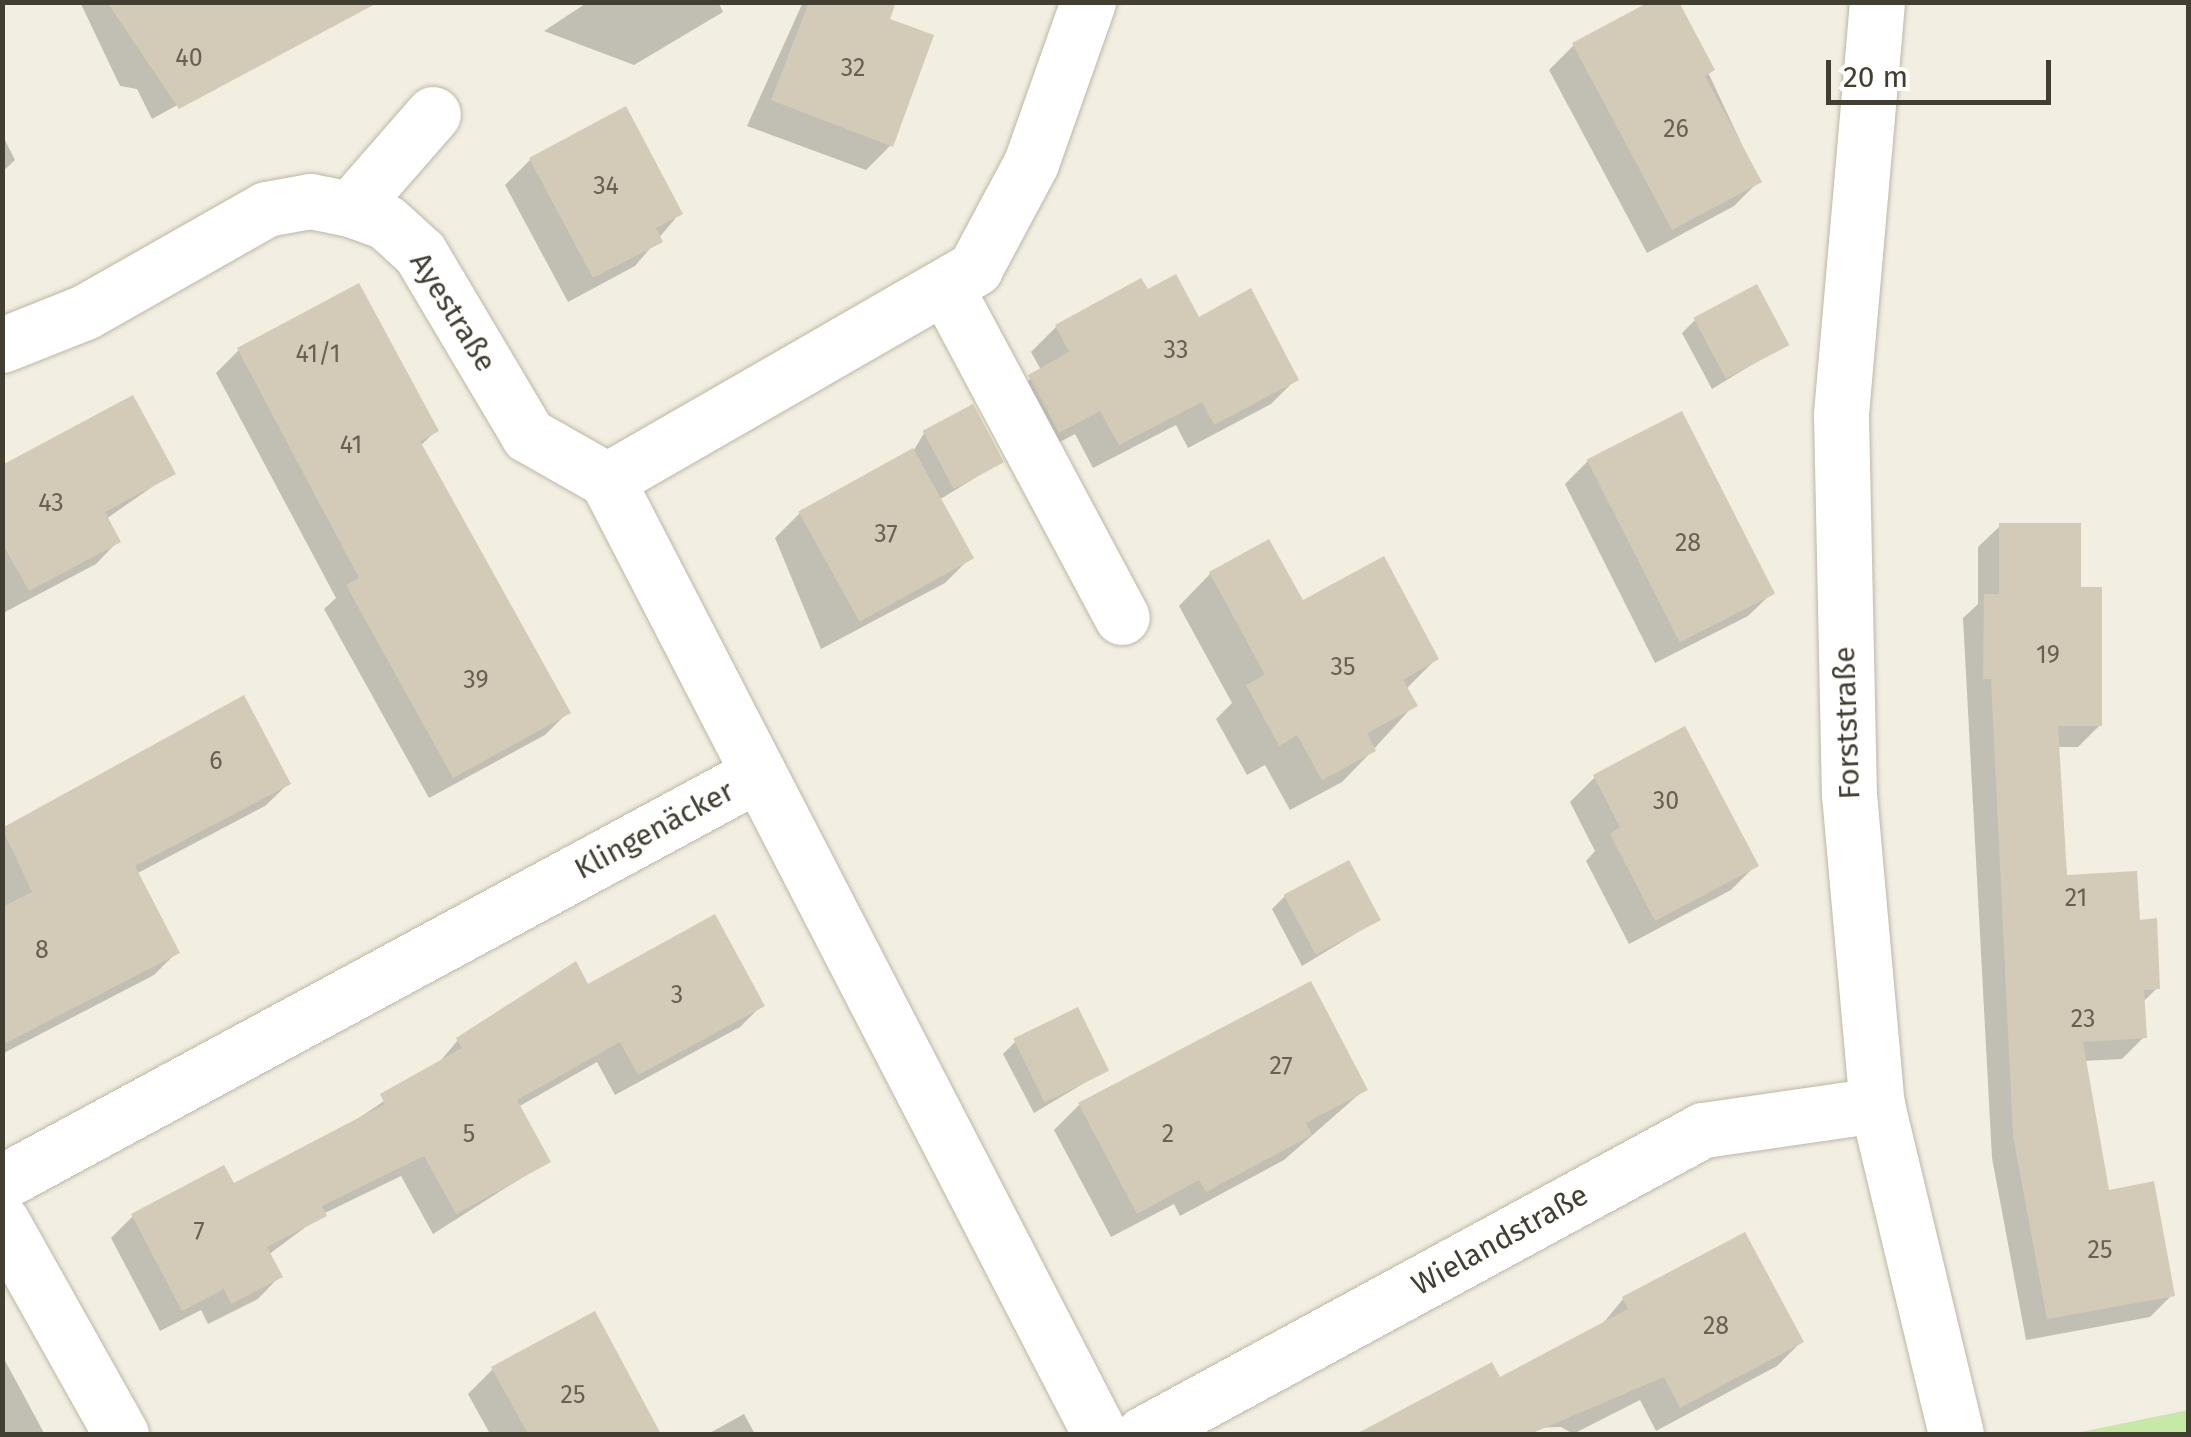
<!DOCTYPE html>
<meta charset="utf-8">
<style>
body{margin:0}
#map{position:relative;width:2191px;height:1437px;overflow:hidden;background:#f2eee2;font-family:"Fira Sans",sans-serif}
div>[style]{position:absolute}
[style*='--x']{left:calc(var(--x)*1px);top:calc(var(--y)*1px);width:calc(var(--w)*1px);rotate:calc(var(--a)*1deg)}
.green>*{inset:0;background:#c6e9a8}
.shadow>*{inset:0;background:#0003}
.building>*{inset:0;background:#d3cbb7;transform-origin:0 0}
.roads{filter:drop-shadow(0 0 2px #bdb7a4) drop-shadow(0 0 2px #bdb7a4)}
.minor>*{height:55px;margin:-27.5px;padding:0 27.5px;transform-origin:27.5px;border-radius:27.5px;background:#fff}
span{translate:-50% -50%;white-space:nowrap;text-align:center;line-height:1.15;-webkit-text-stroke:10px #fff;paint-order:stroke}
.number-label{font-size:25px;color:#676153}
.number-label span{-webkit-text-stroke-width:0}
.street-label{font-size:30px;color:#433e32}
.frame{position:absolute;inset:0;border:5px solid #433e32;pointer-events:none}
.scale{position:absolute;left:1826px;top:60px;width:225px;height:45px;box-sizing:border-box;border:5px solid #433e32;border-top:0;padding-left:12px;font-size:30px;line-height:35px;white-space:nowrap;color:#433e32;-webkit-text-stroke:8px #fff;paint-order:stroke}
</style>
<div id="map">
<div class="green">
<div style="clip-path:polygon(2188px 1410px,2188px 1434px,2071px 1434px)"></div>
</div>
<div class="shadow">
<div style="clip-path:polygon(80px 2px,293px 2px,284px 46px,152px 119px,137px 89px,120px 86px)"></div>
<div style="clip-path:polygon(588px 2px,718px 2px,723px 12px,634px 65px,544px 31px)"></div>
<div style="clip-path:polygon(803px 2px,845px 2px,891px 145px,866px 170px,747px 126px)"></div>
<div style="clip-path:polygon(1675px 2px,1759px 181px,1734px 206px,1647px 253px,1549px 70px,1574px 45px)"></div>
<div style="clip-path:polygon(2px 134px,15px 160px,2px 172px)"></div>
<div style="clip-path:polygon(530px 160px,680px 213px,635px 266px,568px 302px,505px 185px)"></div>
<div style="clip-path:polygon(358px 287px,436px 431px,420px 446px,567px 713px,545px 735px,429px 798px,324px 609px,336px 598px,216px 373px,238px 351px)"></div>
<div style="clip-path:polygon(1147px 292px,1296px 379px,1271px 404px,1188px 448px,1176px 425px,1093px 468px,1075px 434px,1033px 456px,1004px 402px,1041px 370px,1031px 352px,1056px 327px)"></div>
<div style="clip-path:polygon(1695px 320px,1786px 344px,1712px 389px,1682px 333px)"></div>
<div style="clip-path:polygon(924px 433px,1001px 462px,939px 500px,970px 558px,945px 583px,821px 649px,775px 538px,800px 513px,914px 450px)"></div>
<div style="clip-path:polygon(1588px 461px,1771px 594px,1748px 616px,1655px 663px,1565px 484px)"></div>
<div style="clip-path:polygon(2px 468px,172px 473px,106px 519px,118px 541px,96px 564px,5px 612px)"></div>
<div style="clip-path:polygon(2000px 526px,2078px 590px,2100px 725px,2078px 747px,2057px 747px,2065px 878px,2137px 922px,2157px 988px,2142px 1003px,2144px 1037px,2122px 1059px,2084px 1061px,2107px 1193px,2172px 1295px,2150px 1317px,2026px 1340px,1992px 1158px,1963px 618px,1978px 604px,1978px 547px)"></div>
<div style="clip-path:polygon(1268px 542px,1302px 603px,1436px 659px,1406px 689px,1414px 705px,1373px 750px,1342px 782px,1290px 810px,1265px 765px,1247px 775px,1216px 719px,1232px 703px,1179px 606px,1210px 574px)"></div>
<div style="clip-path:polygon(243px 699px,288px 784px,265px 806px,136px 874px,177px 952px,154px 975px,2px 1054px,2px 831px)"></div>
<div style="clip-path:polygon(1595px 777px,1756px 865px,1731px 890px,1629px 944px,1586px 861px,1595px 851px,1570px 802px)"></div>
<div style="clip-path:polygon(1285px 896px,1378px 920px,1302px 966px,1272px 909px)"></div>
<div style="clip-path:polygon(587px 988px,762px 1005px,740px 1027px,615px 1095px,597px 1062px,518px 1107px,548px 1161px,433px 1234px,401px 1176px,323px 1214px,268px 1255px,279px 1277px,258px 1299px,208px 1324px,201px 1310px,160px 1331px,111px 1238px,133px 1216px,233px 1186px,359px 1118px,437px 1065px,458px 1040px)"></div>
<div style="clip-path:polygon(1016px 1041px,1106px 1070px,1034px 1113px,1003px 1054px)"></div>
<div style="clip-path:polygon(1365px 1089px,1284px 1160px,1180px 1216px,1174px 1204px,1111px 1237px,1054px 1130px,1079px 1105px)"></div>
<div style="clip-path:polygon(1623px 1299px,1801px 1342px,1777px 1366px,1656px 1431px,1640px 1400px,1573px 1434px,1561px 1427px,1358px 1434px,1491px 1365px,1498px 1380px,1600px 1327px)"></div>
<div style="clip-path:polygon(2px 1355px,44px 1433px,42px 1434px,2px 1434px)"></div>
<div style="clip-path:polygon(493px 1369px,652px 1423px,641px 1434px,490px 1434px,468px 1394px)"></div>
<div style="clip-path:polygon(744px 1414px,755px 1434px,708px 1434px)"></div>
</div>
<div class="building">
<div style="clip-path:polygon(107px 2px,379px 2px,179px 109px)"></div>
<div style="clip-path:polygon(809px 2px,896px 2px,890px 19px,934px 35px,893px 147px,771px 100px)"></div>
<div style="clip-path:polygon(1649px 2px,1679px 2px,1715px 70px,1705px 76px,1762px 182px,1672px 230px,1572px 43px)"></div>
<div style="clip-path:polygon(626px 106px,683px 214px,656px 228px,663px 242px,593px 278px,529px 158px)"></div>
<div style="clip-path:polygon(1176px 274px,1199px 317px,1251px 288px,1299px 380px,1214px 425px,1202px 402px,1119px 445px,1100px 411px,1059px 433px,1028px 375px,1069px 352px,1055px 325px,1141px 278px,1148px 289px)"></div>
<div style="clip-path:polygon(359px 283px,439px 431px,420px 441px,571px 713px,453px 778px,346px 585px,359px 578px,237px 348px)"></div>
<div style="left:1757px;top:284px;width:69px;height:72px;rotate:62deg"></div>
<div style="clip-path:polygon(133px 395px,176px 474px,105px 512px,121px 542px,29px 591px,2px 543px,2px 465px)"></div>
<div style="left:973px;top:404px;width:66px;height:57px;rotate:62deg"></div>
<div style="left:1682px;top:411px;width:205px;height:107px;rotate:63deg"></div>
<div style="left:913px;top:448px;width:126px;height:131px;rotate:61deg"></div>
<div style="clip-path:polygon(1999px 523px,2081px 523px,2081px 587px,2102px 587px,2102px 726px,2058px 726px,2067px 875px,2137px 871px,2140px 920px,2157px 918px,2160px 989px,2144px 990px,2147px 1038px,2083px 1042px,2109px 1190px,2154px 1181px,2175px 1296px,2047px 1319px,2013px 1136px,1991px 679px,1983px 679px,1984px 594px,1999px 594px)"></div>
<div style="clip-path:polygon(1269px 539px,1303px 600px,1384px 556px,1439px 659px,1403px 680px,1418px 706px,1367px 733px,1376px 751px,1322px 780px,1297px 735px,1279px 746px,1246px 685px,1265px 675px,1209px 572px)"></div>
<div style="clip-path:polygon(244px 695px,291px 784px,135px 866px,180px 953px,2px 1045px,2px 907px,32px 892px,2px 828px)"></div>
<div style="clip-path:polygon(1685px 726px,1759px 866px,1655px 921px,1610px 834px,1620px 827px,1593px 775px)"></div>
<div style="left:1349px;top:860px;width:68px;height:74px;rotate:62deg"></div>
<div style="clip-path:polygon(715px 914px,765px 1006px,638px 1075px,620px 1042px,517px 1100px,551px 1162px,456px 1214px,424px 1156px,322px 1206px,327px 1216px,267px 1247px,283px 1277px,231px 1304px,224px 1289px,182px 1311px,131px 1214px,224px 1165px,234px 1183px,385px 1104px,380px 1094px,462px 1048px,456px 1038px,576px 961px,588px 984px)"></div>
<div style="clip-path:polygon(1311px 981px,1368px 1090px,1306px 1123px,1312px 1135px,1206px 1192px,1199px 1180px,1137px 1214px,1078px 1103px)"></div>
<div style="left:1078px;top:1007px;width:71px;height:72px;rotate:64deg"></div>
<div style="clip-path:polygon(1745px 1232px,1804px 1342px,1680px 1408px,1664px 1377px,1530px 1434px,1356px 1434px,1492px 1362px,1500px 1377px,1628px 1309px,1622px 1297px)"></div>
<div style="clip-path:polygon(595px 1311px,661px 1434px,528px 1434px,491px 1367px)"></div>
</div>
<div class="roads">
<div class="minor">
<div style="--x:1877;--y:2;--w:415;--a:95"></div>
<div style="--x:1841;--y:415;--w:379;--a:88.8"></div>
<div style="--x:1849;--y:794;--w:312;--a:84.9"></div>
<div style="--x:1877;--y:1105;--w:338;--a:76.5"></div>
<div style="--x:350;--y:209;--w:126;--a:-48.9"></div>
<div style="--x:946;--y:288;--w:373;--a:61.9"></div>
<div style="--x:2;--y:345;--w:89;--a:-21.7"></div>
<div style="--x:85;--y:312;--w:208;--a:-29.6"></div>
<div style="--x:266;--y:209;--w:45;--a:-10.3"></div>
<div style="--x:310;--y:201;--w:41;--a:11.3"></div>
<div style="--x:350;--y:209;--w:38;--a:20"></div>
<div style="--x:386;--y:222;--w:46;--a:42.4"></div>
<div style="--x:420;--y:253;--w:212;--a:59.3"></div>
<div style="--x:528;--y:435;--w:91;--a:29.7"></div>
<div style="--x:607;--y:480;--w:1074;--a:62.67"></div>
<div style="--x:607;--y:480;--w:425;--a:-29.9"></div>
<div style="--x:975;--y:268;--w:119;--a:-61.9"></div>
<div style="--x:1031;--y:163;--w:171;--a:-70.5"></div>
<div style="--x:2;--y:1182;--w:857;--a:-28.36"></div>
<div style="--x:2;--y:1222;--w:243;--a:60.7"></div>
<div style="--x:1143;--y:1434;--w:637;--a:-28.5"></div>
<div style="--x:1703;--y:1130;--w:176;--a:-8.2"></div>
</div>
</div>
<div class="number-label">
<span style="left:189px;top:58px">40</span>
<span style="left:853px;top:68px">32</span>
<span style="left:1676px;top:129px">26</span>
<span style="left:606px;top:186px">34</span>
<span style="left:1176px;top:350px">33</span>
<span style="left:318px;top:354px">41/1</span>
<span style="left:351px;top:445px">41</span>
<span style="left:51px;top:503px">43</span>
<span style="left:886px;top:534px">37</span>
<span style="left:1688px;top:543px">28</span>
<span style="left:2048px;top:655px">19</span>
<span style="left:1343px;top:667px">35</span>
<span style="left:476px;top:680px">39</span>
<span style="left:216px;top:761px">6</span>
<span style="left:1666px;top:801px">30</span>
<span style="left:2076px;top:898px">21</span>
<span style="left:42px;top:950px">8</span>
<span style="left:677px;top:995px">3</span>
<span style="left:2083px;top:1019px">23</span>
<span style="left:1281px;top:1066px">27</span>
<span style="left:469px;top:1134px">5</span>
<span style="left:1168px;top:1134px">2</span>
<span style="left:199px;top:1231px">7</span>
<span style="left:2100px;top:1250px">25</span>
<span style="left:1716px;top:1326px">28</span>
<span style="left:573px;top:1395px">25</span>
</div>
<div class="street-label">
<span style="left:453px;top:312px;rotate:58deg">Ayestraße</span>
<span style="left:1847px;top:723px;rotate:-92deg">Forststraße</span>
<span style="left:654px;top:830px;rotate:-28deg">Klingenäcker</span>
<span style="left:1500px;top:1240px;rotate:-29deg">Wielandstraße</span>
</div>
<div class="frame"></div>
<div class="scale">20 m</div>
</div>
